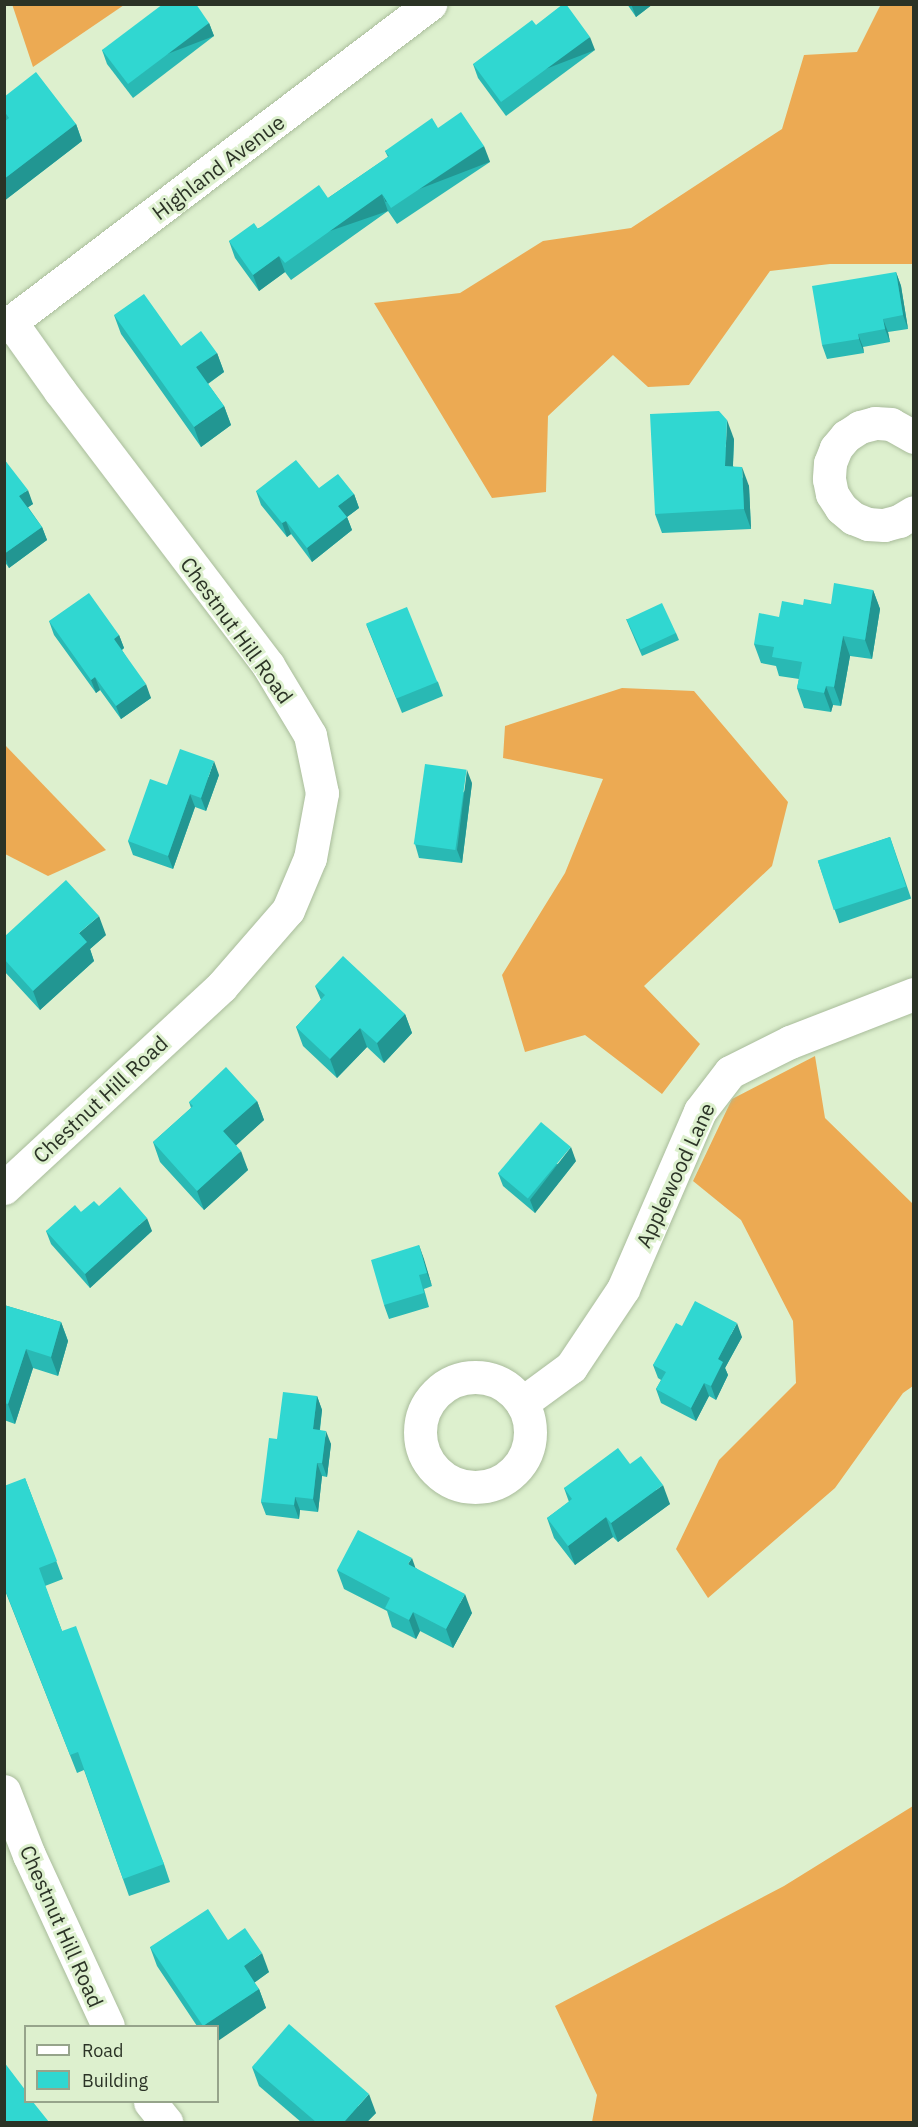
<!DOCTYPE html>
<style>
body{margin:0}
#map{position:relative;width:918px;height:2127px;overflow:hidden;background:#ddf0ce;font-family:"IBM Plex Sans",sans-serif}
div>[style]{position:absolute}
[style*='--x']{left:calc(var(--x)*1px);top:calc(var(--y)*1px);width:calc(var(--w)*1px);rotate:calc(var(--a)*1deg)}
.forest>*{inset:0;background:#ecaa53}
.roads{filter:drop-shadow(0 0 2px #a9bc9b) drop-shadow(0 0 2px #a9bc9b)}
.minor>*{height:33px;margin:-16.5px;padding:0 16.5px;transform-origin:16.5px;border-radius:16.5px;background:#fff}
.minor>.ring{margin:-16.5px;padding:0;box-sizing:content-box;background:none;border:33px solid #fff;border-radius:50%}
.wall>*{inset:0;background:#29b9b4;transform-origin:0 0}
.shaded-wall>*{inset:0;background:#229692;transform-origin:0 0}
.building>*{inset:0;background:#30d7d1;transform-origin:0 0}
span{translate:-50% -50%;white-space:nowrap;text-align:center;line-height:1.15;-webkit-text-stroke:6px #ddf0ce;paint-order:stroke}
.street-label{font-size:21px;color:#2b3326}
.frame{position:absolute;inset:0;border:6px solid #2b3326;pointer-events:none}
.legend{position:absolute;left:24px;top:2025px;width:195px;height:78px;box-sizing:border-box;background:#ddf0ce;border:2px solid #96a48b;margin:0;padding:8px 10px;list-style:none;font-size:18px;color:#2b3326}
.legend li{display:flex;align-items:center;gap:12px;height:30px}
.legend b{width:30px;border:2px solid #96a48b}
</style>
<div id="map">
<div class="forest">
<div style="clip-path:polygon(12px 4px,124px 4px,124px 5px,33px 67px)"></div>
<div style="clip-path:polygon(881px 4px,913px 5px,913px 264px,830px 264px,770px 271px,689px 385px,648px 387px,613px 355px,548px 416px,546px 492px,492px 498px,374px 303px,460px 293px,543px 241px,631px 228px,782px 129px,804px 55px,857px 52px)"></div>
<div style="clip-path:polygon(622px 688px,694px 691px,788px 802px,772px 866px,644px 986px,700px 1044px,662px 1094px,585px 1035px,525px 1052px,502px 975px,565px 873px,603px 779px,503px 758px,505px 726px)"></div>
<div style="clip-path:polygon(5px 745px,106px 850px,48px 876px,5px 854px)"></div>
<div style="clip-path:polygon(815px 1056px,825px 1118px,913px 1204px,913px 1386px,903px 1393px,835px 1488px,708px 1598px,676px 1549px,719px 1460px,796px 1383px,793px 1321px,741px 1220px,693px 1181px,732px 1099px)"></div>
<div style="clip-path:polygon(913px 1806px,913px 2122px,592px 2122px,597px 2095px,555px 2006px,784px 1886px)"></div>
</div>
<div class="roads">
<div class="minor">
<div style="--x:4;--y:327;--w:535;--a:-37.17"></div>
<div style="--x:914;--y:437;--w:26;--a:-151"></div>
<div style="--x:891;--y:424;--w:16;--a:-176"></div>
<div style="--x:875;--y:423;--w:16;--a:165"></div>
<div style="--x:860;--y:427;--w:17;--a:147"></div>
<div style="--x:846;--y:436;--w:16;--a:130"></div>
<div style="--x:836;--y:448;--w:16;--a:112"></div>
<div style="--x:830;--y:463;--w:16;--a:94"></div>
<div style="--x:829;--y:479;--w:15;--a:79"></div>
<div style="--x:832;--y:494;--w:17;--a:57"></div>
<div style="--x:841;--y:508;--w:16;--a:40"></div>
<div style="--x:853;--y:518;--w:16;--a:22"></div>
<div style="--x:868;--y:524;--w:16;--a:4"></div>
<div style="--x:884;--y:525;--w:16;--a:-15"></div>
<div style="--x:899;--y:521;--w:17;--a:-31"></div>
<div style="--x:4;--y:1188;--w:296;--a:-42.8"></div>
<div style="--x:221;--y:987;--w:102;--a:-49"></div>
<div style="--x:288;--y:910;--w:56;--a:-67.1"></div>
<div style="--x:310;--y:858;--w:66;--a:-79.5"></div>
<div style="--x:322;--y:793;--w:59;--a:-101.7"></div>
<div style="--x:310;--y:735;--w:82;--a:-121"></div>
<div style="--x:268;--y:665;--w:344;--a:-127.2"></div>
<div style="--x:60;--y:391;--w:85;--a:-125.4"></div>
<div class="ring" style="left:420px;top:1377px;width:77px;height:77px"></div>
<div style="--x:522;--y:1403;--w:61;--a:-36.3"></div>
<div style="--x:571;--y:1367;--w:94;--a:-56.3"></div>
<div style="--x:623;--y:1289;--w:194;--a:-66.6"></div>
<div style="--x:700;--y:1111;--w:49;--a:-52.4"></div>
<div style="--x:730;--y:1072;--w:67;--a:-26.6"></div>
<div style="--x:790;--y:1042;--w:133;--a:-21.2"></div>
<div style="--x:4;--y:1791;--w:69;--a:68.7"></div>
<div style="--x:29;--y:1855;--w:188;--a:65.2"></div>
<div style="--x:150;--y:2102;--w:26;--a:51"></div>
</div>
</div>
<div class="wall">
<div style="clip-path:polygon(627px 4px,653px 4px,636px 17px)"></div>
<div style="clip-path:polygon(209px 23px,214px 36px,133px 98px,107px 64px,102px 50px)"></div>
<div style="clip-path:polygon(595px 50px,506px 116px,478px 78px,473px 64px)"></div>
<div style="clip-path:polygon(4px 97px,76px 124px,82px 141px,4px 201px)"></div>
<div style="clip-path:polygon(438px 128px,490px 162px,397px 224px,388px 211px,291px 280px,285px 272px,259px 291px,235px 258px,229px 241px,328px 198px,388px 157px,385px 151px)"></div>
<div style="clip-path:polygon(896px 272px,901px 286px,908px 329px,888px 332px,890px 342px,863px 347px,864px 353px,827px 359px,822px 345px)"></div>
<div style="clip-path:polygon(114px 315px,181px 346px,217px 353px,224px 372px,208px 384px,224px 406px,231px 425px,201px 447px,121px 334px)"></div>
<div style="clip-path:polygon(734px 439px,733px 466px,749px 486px,751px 529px,662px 533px,655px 514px)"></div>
<div style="clip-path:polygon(4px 459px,33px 504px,28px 507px,42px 527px,47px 540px,9px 568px,4px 561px)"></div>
<div style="clip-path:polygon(319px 488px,354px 494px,359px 508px,347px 517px,352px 530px,312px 562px,291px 534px,287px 537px,261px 505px,256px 491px)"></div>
<div style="clip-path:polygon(873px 590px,880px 609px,872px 659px,850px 656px,841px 706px,833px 705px,831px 712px,804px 708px,797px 688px,799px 679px,779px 676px,776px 666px,761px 663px,754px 644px,803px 605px,831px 604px)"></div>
<div style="clip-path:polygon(626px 619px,676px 633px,679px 640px,642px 656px)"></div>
<div style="clip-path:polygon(49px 621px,119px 635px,124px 648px,122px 650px,151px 698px,121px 719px,100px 690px,96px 693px,54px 635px)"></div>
<div style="clip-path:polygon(366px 624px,438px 682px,443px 696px,402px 713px)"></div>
<div style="clip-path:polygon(219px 775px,206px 811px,195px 807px,173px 869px,133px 855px,128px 841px,167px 785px)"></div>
<div style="clip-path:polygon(472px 783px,462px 863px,419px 858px,415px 844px)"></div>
<div style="left:890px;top:837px;width:65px;height:76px;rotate:71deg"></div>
<div style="clip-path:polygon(106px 935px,90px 949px,94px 961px,40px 1010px,4px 971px,4px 937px)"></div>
<div style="clip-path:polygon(315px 986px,405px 1014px,412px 1033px,384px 1063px,367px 1047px,337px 1078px,303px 1046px,296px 1027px,321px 1000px)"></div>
<div style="clip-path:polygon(257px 1101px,264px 1120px,236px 1145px,248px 1170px,204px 1210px,160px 1162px,153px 1142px,191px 1108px,189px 1102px)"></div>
<div style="clip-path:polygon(576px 1161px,535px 1213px,503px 1186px,498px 1173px)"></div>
<div style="clip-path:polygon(99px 1206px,152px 1231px,90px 1288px,51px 1244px,46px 1231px,81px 1212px)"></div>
<div style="clip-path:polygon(419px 1245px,432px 1286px,424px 1289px,429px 1307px,389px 1319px,384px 1305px)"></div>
<div style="clip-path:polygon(4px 1305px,61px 1322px,68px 1341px,58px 1376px,33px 1368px,15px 1424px,4px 1420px)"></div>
<div style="clip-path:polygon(682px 1326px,742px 1337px,725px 1368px,728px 1375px,716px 1400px,709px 1396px,696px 1421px,661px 1403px,656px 1389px,661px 1380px,658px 1378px,653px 1365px)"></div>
<div style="clip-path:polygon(317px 1396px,322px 1410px,320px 1430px,331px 1444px,327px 1477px,322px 1476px,318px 1512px,300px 1510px,299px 1519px,266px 1515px,261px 1502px,277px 1439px)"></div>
<div style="clip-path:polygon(630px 1464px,670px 1504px,618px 1542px,613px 1537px,575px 1565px,554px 1538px,547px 1518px,569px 1502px,564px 1488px)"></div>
<div style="clip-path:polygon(25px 1478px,63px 1579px,45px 1586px,62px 1631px,164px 1864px,170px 1882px,129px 1896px,84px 1770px,77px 1773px,4px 1588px)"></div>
<div style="clip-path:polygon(416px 1568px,472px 1613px,453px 1648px,420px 1631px,416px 1639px,392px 1627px,387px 1611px,344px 1589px,337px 1570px)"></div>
<div style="clip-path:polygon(228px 1940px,269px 1972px,254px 1983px,259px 1989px,266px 2008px,218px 2026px,197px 2026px,157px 1966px,150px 1947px)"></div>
<div style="clip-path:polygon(252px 2067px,376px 2113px,367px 2122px,301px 2122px,259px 2086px)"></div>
</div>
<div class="shaded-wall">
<div style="clip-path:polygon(631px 4px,653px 4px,636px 17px)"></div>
<div style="left:209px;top:23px;width:14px;height:101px;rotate:69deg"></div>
<div style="left:590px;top:37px;width:14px;height:110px;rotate:69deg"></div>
<div style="clip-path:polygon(76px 124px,82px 141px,4px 201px,4px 179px)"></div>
<div style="left:484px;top:146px;width:17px;height:112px;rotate:69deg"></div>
<div style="left:382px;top:194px;width:18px;height:119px;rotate:71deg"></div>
<div style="clip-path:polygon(279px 256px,285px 272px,259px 291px,253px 275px)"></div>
<div style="clip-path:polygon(896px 272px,901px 286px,908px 329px,903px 315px)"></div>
<div style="clip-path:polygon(883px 319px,888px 332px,890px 342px,885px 329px)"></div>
<div style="clip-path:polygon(858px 334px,863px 347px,864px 353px,859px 339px)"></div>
<div style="clip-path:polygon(217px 353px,224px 372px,203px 387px,196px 367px)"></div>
<div style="clip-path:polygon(224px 406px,231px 425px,201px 447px,194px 427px)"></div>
<div style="clip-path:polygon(727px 420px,734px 439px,732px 486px,725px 466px)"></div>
<div style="clip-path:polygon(742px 467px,749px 486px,751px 529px,744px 509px)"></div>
<div style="clip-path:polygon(28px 490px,33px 504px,24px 510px,19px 496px)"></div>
<div style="clip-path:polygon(354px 494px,359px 508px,347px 517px,352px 530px,312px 562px,307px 548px,338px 506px)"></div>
<div style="clip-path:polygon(286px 521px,291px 534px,287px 537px,282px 523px)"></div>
<div style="clip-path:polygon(42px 527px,47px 540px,9px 568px,4px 554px)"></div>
<div style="clip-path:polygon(873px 590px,880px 609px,872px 659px,865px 640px)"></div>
<div style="clip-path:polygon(119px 635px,124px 648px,119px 652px,114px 639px)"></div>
<div style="clip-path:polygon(843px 636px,850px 656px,841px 706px,834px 687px)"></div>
<div style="clip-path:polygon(95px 677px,100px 690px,96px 693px,91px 680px)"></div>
<div style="clip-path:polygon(146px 684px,151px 698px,121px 719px,116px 706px)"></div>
<div style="clip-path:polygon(826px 686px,833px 705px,831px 712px,824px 693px)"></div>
<div style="clip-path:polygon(214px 761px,219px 775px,206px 811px,201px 798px)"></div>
<div style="clip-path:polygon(467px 770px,472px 783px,462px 863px,457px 850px)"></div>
<div style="clip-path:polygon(190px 794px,195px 807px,173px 869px,168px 856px)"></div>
<div style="clip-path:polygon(99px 916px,106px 935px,90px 949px,94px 961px,40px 1010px,33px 991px,79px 933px)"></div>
<div style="clip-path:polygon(405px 1014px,412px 1033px,384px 1063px,377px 1043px)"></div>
<div style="clip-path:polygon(360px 1028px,367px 1047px,337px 1078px,330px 1059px)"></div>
<div style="clip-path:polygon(257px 1101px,264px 1120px,230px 1151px,223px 1131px)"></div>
<div style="clip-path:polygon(571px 1147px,576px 1161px,535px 1213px,530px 1200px)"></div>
<div style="clip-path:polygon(241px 1151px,248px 1170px,204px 1210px,197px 1191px)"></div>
<div style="clip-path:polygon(147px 1218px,152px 1231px,90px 1288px,85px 1274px)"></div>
<div style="clip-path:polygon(419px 1245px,424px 1259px,432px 1286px,427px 1273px)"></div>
<div style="clip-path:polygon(61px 1322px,68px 1341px,58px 1376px,51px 1357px)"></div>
<div style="clip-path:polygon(737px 1323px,742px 1337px,725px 1368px,728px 1375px,716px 1400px,711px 1386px,718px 1359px)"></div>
<div style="clip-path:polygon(26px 1349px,33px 1368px,15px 1424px,8px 1404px)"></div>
<div style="clip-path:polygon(704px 1383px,709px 1396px,696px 1421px,691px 1408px)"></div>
<div style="clip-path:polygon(317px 1396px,322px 1410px,318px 1443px,313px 1429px)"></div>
<div style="clip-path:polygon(326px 1431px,331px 1444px,327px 1477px,322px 1463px)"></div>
<div style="clip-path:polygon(317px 1463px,322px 1476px,318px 1512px,313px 1499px)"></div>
<div style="clip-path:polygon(663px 1485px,670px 1504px,618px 1542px,611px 1523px)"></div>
<div style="clip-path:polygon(295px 1497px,300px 1510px,299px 1519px,294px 1505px)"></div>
<div style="clip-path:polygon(606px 1517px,613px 1537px,575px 1565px,568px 1546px)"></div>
<div style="clip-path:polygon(412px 1558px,419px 1578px,408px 1564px)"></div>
<div style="clip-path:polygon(465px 1594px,472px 1613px,453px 1648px,446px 1629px)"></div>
<div style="clip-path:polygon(413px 1612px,420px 1631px,416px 1639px,409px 1620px)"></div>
<div style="clip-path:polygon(262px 1953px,269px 1972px,251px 1985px,244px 1966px)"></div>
<div style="clip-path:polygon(259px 1989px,266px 2008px,218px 2041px,218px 2026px,203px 2026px)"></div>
<div style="clip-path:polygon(369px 2094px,376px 2113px,367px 2122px,344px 2122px)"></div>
</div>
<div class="building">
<div style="clip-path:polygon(163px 4px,196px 4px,209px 23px,128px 84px,102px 50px)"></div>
<div style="clip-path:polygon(563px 4px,566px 4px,590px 37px,501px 102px,473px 64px,532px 20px,536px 25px)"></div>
<div style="clip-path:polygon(36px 72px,76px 124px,4px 179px,4px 122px,9px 118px,4px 111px,4px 97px)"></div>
<div style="clip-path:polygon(461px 112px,484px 146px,391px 208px,382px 194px,285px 263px,279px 256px,253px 275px,229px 241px,254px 223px,258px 229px,319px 185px,328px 198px,389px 156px,385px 151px,432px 118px,438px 128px)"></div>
<div style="clip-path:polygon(896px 272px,903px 315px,883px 319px,885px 329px,858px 334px,859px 339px,822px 345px,812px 286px)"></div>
<div style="clip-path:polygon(144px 294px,181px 346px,201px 331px,217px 353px,196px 367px,224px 406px,194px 427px,114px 315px)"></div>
<div style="clip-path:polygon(719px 411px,727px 420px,725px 466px,742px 467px,744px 509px,655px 514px,650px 414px)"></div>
<div style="clip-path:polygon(4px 459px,28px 490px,19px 496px,42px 527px,4px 554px)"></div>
<div style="clip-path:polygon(296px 460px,319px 488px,338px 474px,354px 494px,338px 506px,347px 517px,307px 548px,286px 521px,282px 523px,256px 491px)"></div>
<div style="clip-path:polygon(834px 583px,873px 590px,865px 640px,843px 636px,834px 687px,826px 686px,824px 693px,797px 688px,802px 662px,772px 657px,774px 647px,754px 644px,759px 613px,779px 617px,782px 601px,803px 605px,804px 599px,831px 604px)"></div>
<div style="clip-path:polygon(89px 593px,119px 635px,114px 639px,146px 684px,116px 706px,95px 677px,91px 680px,49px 621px)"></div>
<div style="left:662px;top:603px;width:33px;height:39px;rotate:65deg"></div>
<div style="left:407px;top:607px;width:81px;height:44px;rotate:68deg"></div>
<div style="clip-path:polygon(180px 749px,214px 761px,201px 798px,190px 794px,168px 856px,128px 841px,150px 779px,167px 785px)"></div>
<div style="left:425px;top:764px;width:42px;height:81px;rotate:8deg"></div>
<div style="left:890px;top:837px;width:52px;height:76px;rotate:72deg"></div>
<div style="clip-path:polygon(66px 880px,99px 916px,79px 933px,87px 942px,33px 991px,4px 959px,4px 937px)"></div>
<div style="clip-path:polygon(343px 956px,405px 1014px,377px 1043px,360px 1028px,330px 1059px,296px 1027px,325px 995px,315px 986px)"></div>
<div style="clip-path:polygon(226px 1067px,257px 1101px,223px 1131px,241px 1151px,197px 1191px,153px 1142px,193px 1106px,189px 1102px)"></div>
<div style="left:541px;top:1122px;width:39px;height:67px;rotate:40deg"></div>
<div style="clip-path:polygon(120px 1187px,147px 1218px,85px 1274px,46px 1231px,75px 1205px,81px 1212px,94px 1201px,99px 1206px)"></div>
<div style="clip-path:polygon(419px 1245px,427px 1273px,419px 1275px,424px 1293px,384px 1305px,371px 1260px)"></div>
<div style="clip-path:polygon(695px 1301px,737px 1323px,718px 1359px,723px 1362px,711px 1386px,704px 1383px,691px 1408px,656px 1389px,666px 1372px,653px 1365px,676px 1323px,682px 1326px)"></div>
<div style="clip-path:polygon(4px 1305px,61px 1322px,51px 1357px,26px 1349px,8px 1404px,4px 1403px)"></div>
<div style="clip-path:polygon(283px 1392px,317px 1396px,313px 1429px,326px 1431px,322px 1463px,317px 1463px,313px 1499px,295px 1497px,294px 1505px,261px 1502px,269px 1438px,277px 1439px)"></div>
<div style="clip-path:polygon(618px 1448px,630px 1464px,641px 1456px,663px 1485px,611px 1523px,606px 1517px,568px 1546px,547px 1518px,572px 1499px,564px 1488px)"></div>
<div style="clip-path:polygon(25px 1478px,57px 1561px,39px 1568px,62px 1631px,76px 1626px,164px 1864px,123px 1879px,78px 1752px,70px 1755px,4px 1587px,4px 1486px)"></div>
<div style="clip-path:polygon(358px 1530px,412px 1558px,408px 1564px,465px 1594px,446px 1629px,413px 1612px,409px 1620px,385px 1608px,390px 1598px,337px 1570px)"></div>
<div style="clip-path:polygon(208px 1909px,228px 1940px,245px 1928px,262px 1953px,244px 1966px,259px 1989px,203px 2026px,150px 1947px)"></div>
<div style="clip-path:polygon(289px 2024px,369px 2094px,344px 2122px,316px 2122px,252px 2067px)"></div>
<div style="clip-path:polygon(4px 2062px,26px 2091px,26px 2102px,33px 2102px,49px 2122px,4px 2122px)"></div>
</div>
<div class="street-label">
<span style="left:218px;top:167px;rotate:-37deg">Highland Avenue</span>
<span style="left:237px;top:630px;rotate:54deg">Chestnut Hill Road</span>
<span style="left:100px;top:1099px;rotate:-43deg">Chestnut Hill Road</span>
<span style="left:675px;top:1175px;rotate:-65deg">Applewood Lane</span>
<span style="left:62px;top:1926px;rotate:66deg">Chestnut Hill Road</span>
</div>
<div class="frame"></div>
<ul class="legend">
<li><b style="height:8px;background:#fff"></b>Road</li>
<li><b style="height:16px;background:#30d7d1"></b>Building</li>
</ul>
</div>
